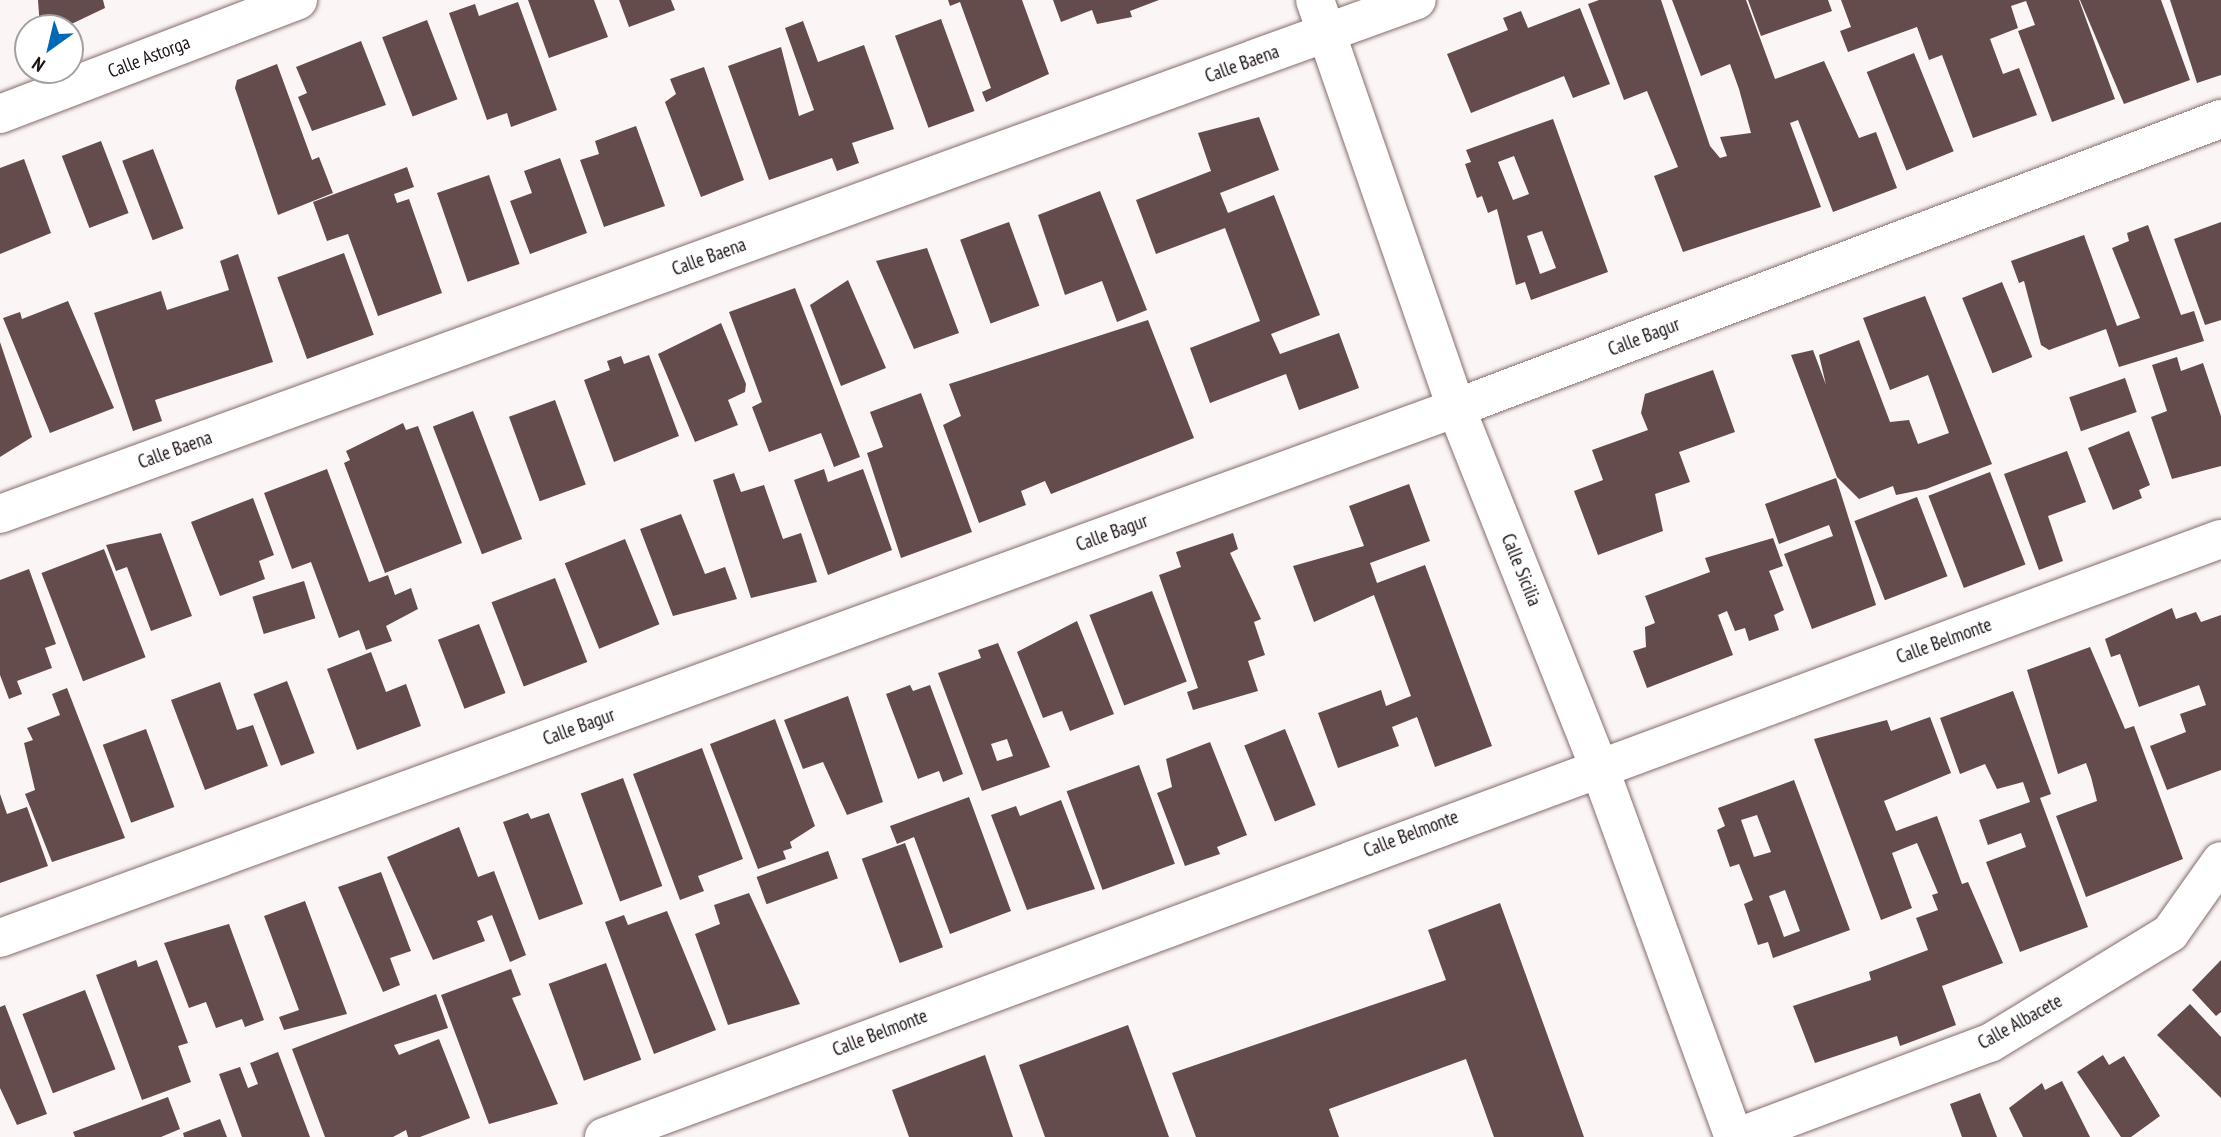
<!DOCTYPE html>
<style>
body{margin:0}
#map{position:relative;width:2221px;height:1137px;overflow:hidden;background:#fbf6f5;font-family:"PT Sans Narrow",sans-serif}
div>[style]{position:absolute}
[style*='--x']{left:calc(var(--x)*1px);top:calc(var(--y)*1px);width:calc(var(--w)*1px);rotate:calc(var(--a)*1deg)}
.building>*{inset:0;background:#634c4b;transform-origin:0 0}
.roads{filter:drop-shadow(0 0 2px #856d6c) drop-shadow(0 0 2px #856d6c)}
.minor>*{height:38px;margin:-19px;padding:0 19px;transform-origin:19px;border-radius:19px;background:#fff}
span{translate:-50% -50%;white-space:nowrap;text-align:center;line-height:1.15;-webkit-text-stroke:7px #fff;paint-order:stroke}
.street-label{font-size:19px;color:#1c1212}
.north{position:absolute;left:14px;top:14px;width:70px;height:70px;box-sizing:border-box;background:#fff;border:2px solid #a4a0a0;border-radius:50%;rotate:214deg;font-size:19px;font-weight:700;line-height:28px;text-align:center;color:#1c1212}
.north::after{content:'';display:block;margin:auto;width:24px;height:32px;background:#0068b4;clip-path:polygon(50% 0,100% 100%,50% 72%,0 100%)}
</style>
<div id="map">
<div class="building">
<div style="clip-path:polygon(38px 0,103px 0,105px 8px,63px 28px,40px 28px)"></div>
<div style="clip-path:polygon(528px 0,594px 0,608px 37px,549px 58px)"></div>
<div style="clip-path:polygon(619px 0,671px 0,675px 10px,629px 27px)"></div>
<div style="clip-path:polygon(948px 0,1022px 0,1049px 74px,986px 102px,982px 92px,991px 88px,960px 2px,950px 6px)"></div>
<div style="clip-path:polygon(1053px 0,1159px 0,1130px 11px,1132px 17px,1097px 24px,1092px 10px,1061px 22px)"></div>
<div style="clip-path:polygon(1599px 0,1661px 0,1710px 146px,1720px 158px,1727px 156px,1720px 137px,1751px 133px,1739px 89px,1730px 64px,1701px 76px,1672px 0,1746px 0,1775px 79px,1824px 61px,1859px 138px,1876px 132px,1897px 188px,1833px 212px,1798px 120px,1790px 123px,1821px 207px,1683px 252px,1654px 176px,1678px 167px,1647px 91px,1624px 100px,1588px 4px)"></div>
<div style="clip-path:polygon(1748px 0,1828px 0,1832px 11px,1761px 36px)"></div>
<div style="clip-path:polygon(1841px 0,2079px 0,2115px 99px,2052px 122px,2018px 31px,2035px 25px,2026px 1px,2011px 6px,2018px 28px,1990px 39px,2003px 74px,2019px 68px,2037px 115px,1973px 138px,1942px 55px,1929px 60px,1917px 27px,1848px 52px,1840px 31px,1851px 27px)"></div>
<div style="clip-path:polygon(2080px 0,2161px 0,2190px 80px,2124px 104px)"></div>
<div style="clip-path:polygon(2170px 0,2221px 0,2221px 75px,2197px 83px)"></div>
<div style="clip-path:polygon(518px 2px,557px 110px,511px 127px,507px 113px,487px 120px,449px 13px,475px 4px,479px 16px)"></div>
<div style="clip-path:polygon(1580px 8px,1610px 84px,1573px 98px,1564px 76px,1471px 113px,1447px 54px,1508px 30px,1503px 18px,1521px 11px,1528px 28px)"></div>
<div style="left:941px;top:19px;width:98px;height:49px;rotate:70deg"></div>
<div style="left:427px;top:20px;width:85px;height:48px;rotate:69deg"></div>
<div style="clip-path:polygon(803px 21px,818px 62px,864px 45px,894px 129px,852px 143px,859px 163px,837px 171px,832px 158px,769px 180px,728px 66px,781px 47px,799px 116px,814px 110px,785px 28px)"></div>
<div style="clip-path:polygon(361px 41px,386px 105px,312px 131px,298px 97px,307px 93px,296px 67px)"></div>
<div style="left:1914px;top:53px;width:106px;height:51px;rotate:68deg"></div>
<div style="clip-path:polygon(277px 64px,312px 160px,319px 157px,333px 193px,278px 215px,235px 88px,237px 80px)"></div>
<div style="clip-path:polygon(704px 67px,744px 180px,701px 197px,665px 102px,676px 94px,670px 79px)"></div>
<div style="clip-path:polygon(1259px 117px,1279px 170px,1220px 193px,1228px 213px,1274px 195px,1320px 315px,1271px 334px,1280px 354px,1339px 333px,1359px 388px,1299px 410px,1286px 374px,1210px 403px,1190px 348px,1260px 321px,1225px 228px,1156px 254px,1136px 200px,1211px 171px,1198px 133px)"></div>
<div style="clip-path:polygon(evenodd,1553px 119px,1608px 272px,1531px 300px,1525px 282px,1516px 285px,1497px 209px,1488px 213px,1482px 196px,1477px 198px,1465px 164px,1471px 162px,1466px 150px,1553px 119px,1514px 156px,1529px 194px,1513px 200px,1498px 162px,1514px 156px,1553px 119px,1542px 231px,1556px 268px,1540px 274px,1527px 236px,1542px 231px)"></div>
<div style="clip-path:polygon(636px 126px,665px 206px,604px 227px,580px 160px,599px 154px,595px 141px)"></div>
<div style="left:101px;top:141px;width:77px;height:42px;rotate:69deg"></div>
<div style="left:153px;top:149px;width:85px;height:33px;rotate:69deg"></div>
<div style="clip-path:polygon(560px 158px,587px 233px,530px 254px,510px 201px,532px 193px,524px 171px)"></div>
<div style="clip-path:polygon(24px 159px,51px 233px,0 254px,0 168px)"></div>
<div style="clip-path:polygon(407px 167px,414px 187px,394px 194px,397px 203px,409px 199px,442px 293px,378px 316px,348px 234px,327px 241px,313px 202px)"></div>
<div style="left:489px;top:175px;width:94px;height:55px;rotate:71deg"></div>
<div style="clip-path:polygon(1100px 191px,1147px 310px,1117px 322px,1102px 281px,1065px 295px,1038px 215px)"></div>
<div style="left:1009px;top:222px;width:89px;height:52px;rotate:70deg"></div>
<div style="clip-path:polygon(2221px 222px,2221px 320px,2205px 325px,2174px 239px)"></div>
<div style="clip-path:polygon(2148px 225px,2181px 315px,2194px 311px,2204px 341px,2119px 367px,2106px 329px,2049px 350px,2041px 345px,2024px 281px,2019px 283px,2011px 261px,2084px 235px,2117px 326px,2140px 318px,2112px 248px,2129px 241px,2127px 233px)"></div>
<div style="clip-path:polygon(927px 248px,959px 333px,914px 349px,876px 261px)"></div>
<div style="left:344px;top:253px;width:87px;height:71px;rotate:70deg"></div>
<div style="clip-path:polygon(238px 254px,273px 362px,155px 400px,162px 421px,133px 431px,94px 313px,161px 291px,167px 310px,229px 290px,220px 261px)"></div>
<div style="clip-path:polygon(848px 280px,886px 368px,841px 386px,810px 305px)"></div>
<div style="left:2002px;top:282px;width:81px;height:43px;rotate:68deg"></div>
<div style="clip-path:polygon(795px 288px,860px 457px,834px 467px,821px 433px,769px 452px,752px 407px,762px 402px,729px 312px)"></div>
<div style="clip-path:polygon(1925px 296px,1992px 464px,1926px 489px,1896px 495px,1893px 486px,1859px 499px,1837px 477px,1791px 355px,1813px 350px,1826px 385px,1819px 355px,1859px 340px,1890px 422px,1909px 420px,1918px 444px,1949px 433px,1928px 375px,1890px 390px,1863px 318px)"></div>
<div style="clip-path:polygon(68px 301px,114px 408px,50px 433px,3px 318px,20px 312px,22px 319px)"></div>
<div style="clip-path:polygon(1148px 320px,1194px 438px,1051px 494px,1045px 481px,1021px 491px,1026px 505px,979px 523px,943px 425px,961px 416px,949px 384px)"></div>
<div style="clip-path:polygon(721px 323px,746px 384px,745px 392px,728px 400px,738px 425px,695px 442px,658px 354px)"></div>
<div style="clip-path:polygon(0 342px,32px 437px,0 457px)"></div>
<div style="clip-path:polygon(649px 355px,679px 436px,614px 462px,584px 380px,610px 370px,607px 361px,621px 356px,624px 364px)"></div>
<div style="clip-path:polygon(2177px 357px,2181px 371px,2203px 363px,2221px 416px,2221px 466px,2172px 479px,2151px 417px,2167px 411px,2152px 365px)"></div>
<div style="clip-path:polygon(1713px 370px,1735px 432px,1679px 452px,1690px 482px,1655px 494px,1663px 531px,1598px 555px,1574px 491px,1603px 480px,1592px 450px,1648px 430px,1641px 413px,1645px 394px)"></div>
<div style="left:2125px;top:378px;width:36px;height:59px;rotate:71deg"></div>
<div style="clip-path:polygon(921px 393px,972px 532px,901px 558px,867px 453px,883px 447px,870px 412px)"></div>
<div style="left:555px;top:400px;width:90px;height:49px;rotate:70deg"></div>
<div style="left:473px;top:411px;width:137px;height:43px;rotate:69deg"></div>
<div style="clip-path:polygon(403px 423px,406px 430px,418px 426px,462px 543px,385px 573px,344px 463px,350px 460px,346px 451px)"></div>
<div style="clip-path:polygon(2129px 431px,2150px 485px,2139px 490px,2142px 498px,2113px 510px,2088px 448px)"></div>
<div style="clip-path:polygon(2067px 451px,2086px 502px,2048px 516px,2063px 561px,2039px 570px,2004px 474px)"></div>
<div style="clip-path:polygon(327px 469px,369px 582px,388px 575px,395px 595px,411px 588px,418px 609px,386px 626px,392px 641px,366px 650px,359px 630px,339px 638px,311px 562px,292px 569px,264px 493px)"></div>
<div style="clip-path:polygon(824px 469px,828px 482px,863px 469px,892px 550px,828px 575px,794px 480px)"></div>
<div style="left:1990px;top:472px;width:99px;height:66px;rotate:69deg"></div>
<div style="clip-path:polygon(734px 473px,741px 492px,764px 485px,783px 539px,801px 533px,817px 582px,751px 598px,713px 480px)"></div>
<div style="clip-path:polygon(1836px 478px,1876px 605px,1812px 629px,1784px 554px,1833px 536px,1829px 525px,1779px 544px,1765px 504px)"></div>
<div style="clip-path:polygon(1409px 484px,1430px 541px,1370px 563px,1377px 583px,1425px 565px,1492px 746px,1435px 767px,1417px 717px,1392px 727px,1399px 746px,1338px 768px,1318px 713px,1381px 690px,1386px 706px,1411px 696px,1374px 595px,1314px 622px,1293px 566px,1364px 546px,1349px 506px)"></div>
<div style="left:1917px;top:497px;width:85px;height:67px;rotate:69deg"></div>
<div style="clip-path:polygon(253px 498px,274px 555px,259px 561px,265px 579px,220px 596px,191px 522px)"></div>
<div style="clip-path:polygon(681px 514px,705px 574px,725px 567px,737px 599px,673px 616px,640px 529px)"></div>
<div style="clip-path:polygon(161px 533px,192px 616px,151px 631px,127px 567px,116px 571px,106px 545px)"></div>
<div style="clip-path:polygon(1233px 533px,1238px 549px,1230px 553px,1261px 619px,1254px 622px,1265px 655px,1248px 661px,1258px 691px,1193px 710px,1187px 692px,1198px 688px,1159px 575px,1181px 567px,1176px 552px)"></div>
<div style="clip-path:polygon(1773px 538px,1783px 566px,1769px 571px,1784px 610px,1774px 615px,1779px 630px,1749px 641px,1745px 628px,1735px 631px,1727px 611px,1718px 615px,1733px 655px,1647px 688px,1633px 651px,1646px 647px,1645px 627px,1655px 623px,1645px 596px,1710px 572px,1705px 558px)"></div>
<div style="left:625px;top:539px;width:92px;height:65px;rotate:68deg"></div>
<div style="left:104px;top:549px;width:116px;height:67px;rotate:69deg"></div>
<div style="clip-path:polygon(29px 569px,56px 644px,45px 648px,52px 668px,17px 681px,22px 694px,9px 699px,0 675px,0 580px)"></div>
<div style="left:555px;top:578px;width:90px;height:68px;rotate:69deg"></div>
<div style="left:304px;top:581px;width:39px;height:54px;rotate:73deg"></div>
<div style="left:1152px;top:591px;width:97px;height:67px;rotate:69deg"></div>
<div style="clip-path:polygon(2172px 608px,2176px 619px,2196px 612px,2201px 622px,2221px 615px,2221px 770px,2167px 790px,2150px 746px,2186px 732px,2180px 714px,2206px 705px,2199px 685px,2139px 707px,2120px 654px,2111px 657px,2105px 639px)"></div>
<div style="clip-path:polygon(1077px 621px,1114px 714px,1070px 731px,1062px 711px,1043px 718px,1017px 652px)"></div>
<div style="left:479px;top:624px;width:74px;height:44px;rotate:69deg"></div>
<div style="clip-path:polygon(evenodd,998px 643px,1050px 767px,982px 791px,938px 673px,981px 658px,978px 650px,998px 643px,1007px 739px,1013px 756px,997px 761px,991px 744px,1007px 739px)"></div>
<div style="clip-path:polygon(2090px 647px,2125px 729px,2134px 726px,2183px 859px,2086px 897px,2056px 816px,2097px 801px,2091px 777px,2086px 763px,2058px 774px,2027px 670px)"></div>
<div style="clip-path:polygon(371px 652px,386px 692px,406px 684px,421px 726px,357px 750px,327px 669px)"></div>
<div style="left:287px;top:681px;width:77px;height:36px;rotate:69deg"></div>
<div style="clip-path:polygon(220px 682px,237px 730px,253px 725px,268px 766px,205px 790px,171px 700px)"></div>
<div style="clip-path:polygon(910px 685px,913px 691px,930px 685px,963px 774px,943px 782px,939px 771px,918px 779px,886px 694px)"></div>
<div style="clip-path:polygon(67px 688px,125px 838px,52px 862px,25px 794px,35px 790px,24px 743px,33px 740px,27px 728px,60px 715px,52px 694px)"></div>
<div style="clip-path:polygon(2013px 691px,2051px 794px,2040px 798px,2088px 927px,2020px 952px,1986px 862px,2026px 847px,2021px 833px,1988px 845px,1979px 820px,2030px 802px,2023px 782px,1997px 789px,1985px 764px,1960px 774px,1940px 718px)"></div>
<div style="clip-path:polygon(848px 696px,883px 802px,847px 815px,823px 762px,803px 769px,784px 720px)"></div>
<div style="clip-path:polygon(1930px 717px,1951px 773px,1884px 801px,1896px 831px,1937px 816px,1962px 884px,1968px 882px,2003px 963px,1942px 986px,1956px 1025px,1900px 1046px,1897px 1036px,1815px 1063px,1793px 1006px,1871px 980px,1869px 972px,1928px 950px,1916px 918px,1938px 910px,1932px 895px,1938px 893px,1917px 843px,1892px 853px,1912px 908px,1881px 920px,1814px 739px,1887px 720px,1891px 731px)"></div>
<div style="clip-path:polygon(775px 719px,815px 826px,790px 842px,792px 848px,783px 851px,786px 859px,758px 869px,710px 744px)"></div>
<div style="left:146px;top:729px;width:83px;height:46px;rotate:70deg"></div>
<div style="left:1285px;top:729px;width:82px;height:44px;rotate:68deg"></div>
<div style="clip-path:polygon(1210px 742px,1247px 835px,1217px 847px,1220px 854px,1185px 866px,1157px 793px,1172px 787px,1166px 759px)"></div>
<div style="clip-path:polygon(702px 748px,743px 859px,698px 876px,704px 891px,680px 900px,633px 774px)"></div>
<div style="left:1139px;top:765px;width:105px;height:77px;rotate:70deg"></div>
<div style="left:623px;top:778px;width:115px;height:45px;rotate:70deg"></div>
<div style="clip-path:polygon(evenodd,1794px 780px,1850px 930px,1773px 958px,1768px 942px,1758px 945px,1744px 904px,1753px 900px,1739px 864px,1730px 867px,1717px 830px,1725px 826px,1718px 808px,1794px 780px,1757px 815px,1771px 852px,1754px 857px,1741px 820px,1757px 815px,1794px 780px,1785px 890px,1800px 931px,1784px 937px,1769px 896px,1785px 890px)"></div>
<div style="clip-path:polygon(0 794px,7px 814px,27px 807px,48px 866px,0 883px)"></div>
<div style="clip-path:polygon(969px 797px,1011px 911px,950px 934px,914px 837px,897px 844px,890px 826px)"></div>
<div style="clip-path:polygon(1061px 800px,1095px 889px,1027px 910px,991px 815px,1016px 806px,1020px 816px)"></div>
<div style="clip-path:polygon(528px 813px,531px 819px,549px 813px,583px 904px,539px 920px,503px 822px)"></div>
<div style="clip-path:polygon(459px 827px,478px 877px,494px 871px,526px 955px,510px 962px,492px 915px,477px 921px,485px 941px,433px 960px,387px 857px)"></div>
<div style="left:905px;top:843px;width:111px;height:46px;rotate:70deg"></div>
<div style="left:828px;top:851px;width:29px;height:76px;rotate:70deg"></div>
<div style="clip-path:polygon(381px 872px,411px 951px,390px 958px,400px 985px,383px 992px,338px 887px)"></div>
<div style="clip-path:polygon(749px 893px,800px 1004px,728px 1025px,695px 934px,720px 924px,714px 905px)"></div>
<div style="clip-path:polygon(305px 901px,347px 1014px,284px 1030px,279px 1017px,299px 1010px,264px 916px)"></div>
<div style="clip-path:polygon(1500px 903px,1584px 1137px,1494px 1137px,1466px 1059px,1329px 1109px,1339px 1137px,1196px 1137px,1172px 1073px,1446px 980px,1428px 930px)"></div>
<div style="clip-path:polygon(667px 911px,716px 1030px,654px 1054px,605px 922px,624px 915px,628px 925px)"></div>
<div style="clip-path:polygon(229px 924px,264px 1020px,245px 1027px,242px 1019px,216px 1028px,206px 1002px,189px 1008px,164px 943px)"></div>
<div style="clip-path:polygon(136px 960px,138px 967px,157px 960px,188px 1043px,178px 1046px,191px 1082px,142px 1100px,96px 975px)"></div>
<div style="clip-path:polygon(2221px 960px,2221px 1012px,2216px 1016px,2192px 990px)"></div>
<div style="left:606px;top:963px;width:103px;height:61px;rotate:70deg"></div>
<div style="clip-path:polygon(511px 969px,521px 995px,512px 998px,558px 1104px,489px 1124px,441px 995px)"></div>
<div style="left:85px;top:990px;width:85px;height:67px;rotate:69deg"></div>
<div style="clip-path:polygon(436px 994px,448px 1028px,394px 1045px,399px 1055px,439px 1039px,470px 1118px,420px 1137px,408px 1137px,406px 1130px,393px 1137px,325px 1137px,292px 1049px)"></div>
<div style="clip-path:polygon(2190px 1004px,2221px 1037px,2221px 1098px,2157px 1035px)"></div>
<div style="clip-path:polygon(5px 1005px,47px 1114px,17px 1125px,0 1088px,0 1007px)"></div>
<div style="clip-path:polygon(1128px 1025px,1169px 1137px,1045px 1137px,1019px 1065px)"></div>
<div style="clip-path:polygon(278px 1052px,310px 1137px,242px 1137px,219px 1074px,240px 1067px,248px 1088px,258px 1084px,250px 1063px)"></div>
<div style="clip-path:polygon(985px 1055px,1013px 1137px,909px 1137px,892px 1090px)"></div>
<div style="clip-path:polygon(2103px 1055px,2109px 1065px,2124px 1056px,2160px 1116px,2131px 1137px,2121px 1137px,2077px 1072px)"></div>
<div style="clip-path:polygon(2062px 1081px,2090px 1137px,2023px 1137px,2009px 1108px,2042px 1083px,2045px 1090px)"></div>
<div style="clip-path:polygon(1980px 1093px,1997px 1137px,1962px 1137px,1950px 1104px)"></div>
<div style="clip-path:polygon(168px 1097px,180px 1129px,161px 1137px,75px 1137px,73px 1132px)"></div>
<div style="clip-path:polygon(220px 1119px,227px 1137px,184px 1137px,183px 1133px)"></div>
</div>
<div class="roads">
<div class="minor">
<div style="--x:1315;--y:0;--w:432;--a:70.9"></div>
<div style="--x:1456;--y:408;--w:383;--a:68.3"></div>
<div style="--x:1598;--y:764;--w:397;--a:70"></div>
<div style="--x:0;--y:114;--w:319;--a:-20.9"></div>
<div style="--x:0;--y:514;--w:1507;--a:-19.94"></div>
<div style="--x:0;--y:938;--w:1549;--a:-20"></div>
<div style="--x:1456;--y:408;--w:818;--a:-20.7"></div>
<div style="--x:604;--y:1137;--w:1724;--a:-20.3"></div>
<div style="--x:1738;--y:1137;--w:269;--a:-20.5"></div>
<div style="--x:1990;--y:1043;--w:211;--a:-31.4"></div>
<div style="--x:2170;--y:933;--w:88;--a:-54.7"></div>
</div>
</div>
<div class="street-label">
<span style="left:149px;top:57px;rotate:-21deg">Calle Astorga</span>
<span style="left:1242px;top:64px;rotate:-20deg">Calle Baena</span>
<span style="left:709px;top:257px;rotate:-20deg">Calle Baena</span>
<span style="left:1644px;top:337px;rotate:-21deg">Calle Bagur</span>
<span style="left:175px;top:450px;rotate:-20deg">Calle Baena</span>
<span style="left:1112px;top:533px;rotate:-20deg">Calle Bagur</span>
<span style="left:1521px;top:570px;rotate:68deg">Calle Sicilia</span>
<span style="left:1944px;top:641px;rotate:-20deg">Calle Belmonte</span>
<span style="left:579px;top:727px;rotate:-20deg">Calle Bagur</span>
<span style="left:1411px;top:834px;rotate:-21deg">Calle Belmonte</span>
<span style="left:2020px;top:1022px;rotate:-29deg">Calle Albacete</span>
<span style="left:880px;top:1033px;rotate:-21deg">Calle Belmonte</span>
</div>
<div class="north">N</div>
</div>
